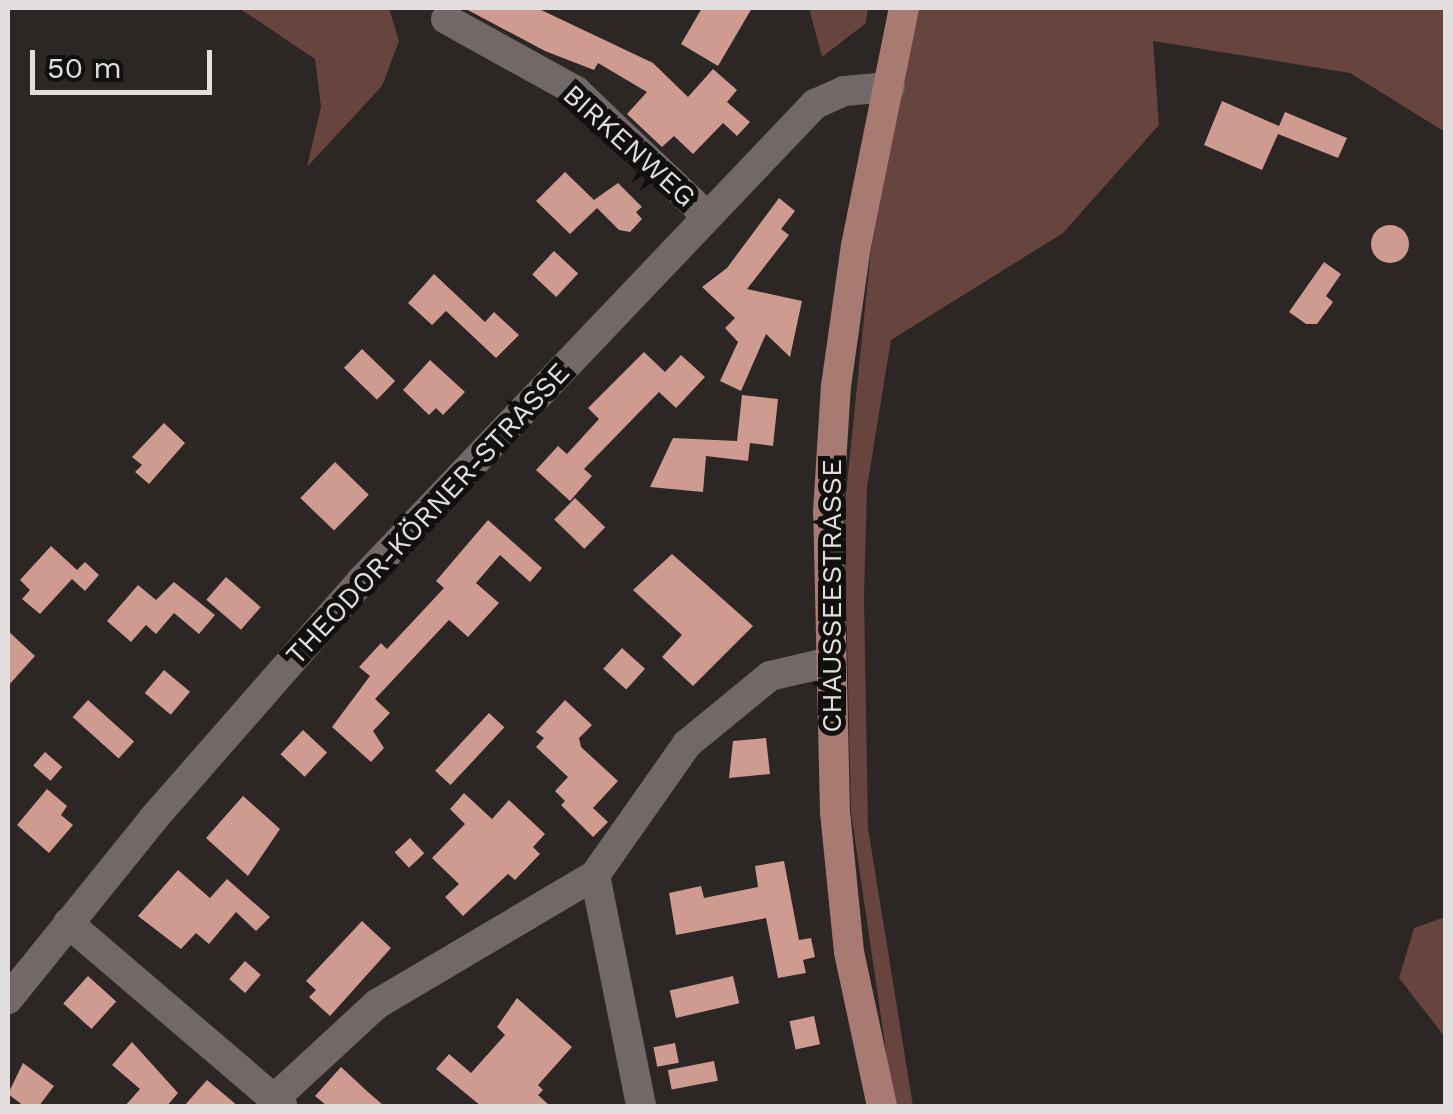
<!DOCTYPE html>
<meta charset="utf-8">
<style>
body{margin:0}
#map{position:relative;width:1453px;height:1114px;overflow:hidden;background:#2c2624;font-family:"Work Sans",sans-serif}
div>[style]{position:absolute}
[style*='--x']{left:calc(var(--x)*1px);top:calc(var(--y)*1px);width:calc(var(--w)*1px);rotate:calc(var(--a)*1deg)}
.green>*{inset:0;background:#67443d}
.building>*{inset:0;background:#cf9b90;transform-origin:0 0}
.round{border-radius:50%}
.minor>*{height:30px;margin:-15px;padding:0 15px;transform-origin:15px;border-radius:15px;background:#706967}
.major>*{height:30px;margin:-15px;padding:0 15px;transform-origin:15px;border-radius:15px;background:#a87b72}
span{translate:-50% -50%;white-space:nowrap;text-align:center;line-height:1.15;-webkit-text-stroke:10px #120f0f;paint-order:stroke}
.street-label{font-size:28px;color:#e2dedd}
.frame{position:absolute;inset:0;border:10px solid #e2dedd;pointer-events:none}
.scale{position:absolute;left:30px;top:50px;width:182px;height:45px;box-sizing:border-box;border:5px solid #e2dedd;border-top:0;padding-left:12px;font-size:30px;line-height:35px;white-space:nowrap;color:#e2dedd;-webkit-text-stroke:8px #120f0f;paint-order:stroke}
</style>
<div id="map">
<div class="green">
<div style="clip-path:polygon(239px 8px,389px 8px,399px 41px,382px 86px,307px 167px,321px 107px,315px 59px)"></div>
<div style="clip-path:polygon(809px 8px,868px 8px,866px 23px,822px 57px)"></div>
<div style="clip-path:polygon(918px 8px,1445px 8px,1445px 132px,1350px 73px,1153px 41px,1159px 125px,1063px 233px,891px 340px,867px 487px,864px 597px,868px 828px,913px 1106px,894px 1106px,851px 812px,844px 513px,871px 250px)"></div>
<div style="clip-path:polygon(1445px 917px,1446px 917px,1445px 1037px,1399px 978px,1414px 928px)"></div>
</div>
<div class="building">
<div style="clip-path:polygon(464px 8px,537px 8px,653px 63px,688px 97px,713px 69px,737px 90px,727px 102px,750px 122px,737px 136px,723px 123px,693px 154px,674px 136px,662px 147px,627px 114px,647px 92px,598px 63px,594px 70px,545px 51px)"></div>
<div style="clip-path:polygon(702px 8px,752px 8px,718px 66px,681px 44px)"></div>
<div style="clip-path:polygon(1222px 101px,1279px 126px,1285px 112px,1347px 138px,1338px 158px,1278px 134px,1262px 170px,1204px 145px)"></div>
<div style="clip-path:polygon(565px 172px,594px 200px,618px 183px,642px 207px,636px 212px,642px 219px,630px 232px,619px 230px,597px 208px,570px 234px,536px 201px)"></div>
<div style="clip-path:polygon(779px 198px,795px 211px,781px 229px,789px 235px,747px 289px,802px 301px,790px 357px,766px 334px,741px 391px,720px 381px,738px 342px,725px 328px,735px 318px,702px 287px,727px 268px)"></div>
<div class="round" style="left:1371px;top:225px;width:38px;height:38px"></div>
<div style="left:554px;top:251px;width:33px;height:32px;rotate:43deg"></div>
<div style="clip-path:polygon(1324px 262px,1341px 274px,1326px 296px,1333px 302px,1317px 324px,1306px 324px,1289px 312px)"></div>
<div style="clip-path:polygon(434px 274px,485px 322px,494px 312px,519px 335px,496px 358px,446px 311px,432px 325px,408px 303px)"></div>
<div style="left:362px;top:349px;width:46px;height:26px;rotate:44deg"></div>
<div style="clip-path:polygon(644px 352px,665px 372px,681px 355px,705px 377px,676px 408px,659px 392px,584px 469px,592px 476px,570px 501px,536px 470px,558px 446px,567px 454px,599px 419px,588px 408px)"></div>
<div style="clip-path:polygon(430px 360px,465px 392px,443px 415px,436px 408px,429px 415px,403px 390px)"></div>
<div style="clip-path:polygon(742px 395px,778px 399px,773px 446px,750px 443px,748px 461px,706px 456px,703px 492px,650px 487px,673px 438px,737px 441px)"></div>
<div style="clip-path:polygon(164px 423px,185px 443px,149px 484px,135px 472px,142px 465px,132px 457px)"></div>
<div style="left:335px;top:462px;width:47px;height:50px;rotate:44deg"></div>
<div style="left:575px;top:498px;width:42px;height:30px;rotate:44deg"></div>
<div style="clip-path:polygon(488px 520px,542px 568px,530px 582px,500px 555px,476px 583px,499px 603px,468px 637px,449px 620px,375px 699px,390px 713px,373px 731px,384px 748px,371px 762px,332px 727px,370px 676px,359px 667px,381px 643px,387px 649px,444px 588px,436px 581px)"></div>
<div style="clip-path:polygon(51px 546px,77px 570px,85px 562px,99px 575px,85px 591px,72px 579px,40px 614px,22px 599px,30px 590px,20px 580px)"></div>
<div style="clip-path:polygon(672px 554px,753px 626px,693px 686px,662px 657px,682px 635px,633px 590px)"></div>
<div style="left:226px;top:577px;width:46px;height:30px;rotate:41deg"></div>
<div style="clip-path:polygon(174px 582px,215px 615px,199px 634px,174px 613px,156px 634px,146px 625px,131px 642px,107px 621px,138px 585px,156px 600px)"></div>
<div style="clip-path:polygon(8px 631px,35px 656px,8px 686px)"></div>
<div style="left:622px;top:648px;width:31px;height:28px;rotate:42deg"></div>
<div style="left:164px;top:670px;width:34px;height:30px;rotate:40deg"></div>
<div style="left:88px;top:700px;width:62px;height:23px;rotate:42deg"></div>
<div style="clip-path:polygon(565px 700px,592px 725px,579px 738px,581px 747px,618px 781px,593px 808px,608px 822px,593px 837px,561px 805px,565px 801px,555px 791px,568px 777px,536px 747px,544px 738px,536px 732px)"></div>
<div style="left:489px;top:713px;width:21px;height:79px;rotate:43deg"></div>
<div style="left:303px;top:730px;width:33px;height:33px;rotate:43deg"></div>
<div style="clip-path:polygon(766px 738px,770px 774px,729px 778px,733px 741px)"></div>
<div style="left:45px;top:752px;width:23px;height:18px;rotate:41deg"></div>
<div style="clip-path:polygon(47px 789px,67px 806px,61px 815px,73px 825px,49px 853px,17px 825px)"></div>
<div style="clip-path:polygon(464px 793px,492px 819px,509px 800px,545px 834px,533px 847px,540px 854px,515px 880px,508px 874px,463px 916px,445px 897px,459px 884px,432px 858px,465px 824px,450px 809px)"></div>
<div style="clip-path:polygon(243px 796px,280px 829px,248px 876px,206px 838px)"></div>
<div style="left:410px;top:838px;width:21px;height:21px;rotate:47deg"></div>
<div style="clip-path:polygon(784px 861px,799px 940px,811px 938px,815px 957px,803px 960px,806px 973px,778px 978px,766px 918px,676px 935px,669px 893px,701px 886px,704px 898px,758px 887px,755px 866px)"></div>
<div style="clip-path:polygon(178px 870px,210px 898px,227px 879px,270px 917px,256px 931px,236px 912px,209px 944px,196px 933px,181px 949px,138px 916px)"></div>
<div style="clip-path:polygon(362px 921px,391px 948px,330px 1016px,309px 997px,316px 990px,306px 981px)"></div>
<div style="left:245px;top:961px;width:21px;height:24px;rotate:41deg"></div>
<div style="left:88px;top:976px;width:38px;height:37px;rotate:42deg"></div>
<div style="left:733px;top:976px;width:28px;height:65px;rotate:77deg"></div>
<div style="clip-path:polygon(517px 998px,572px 1047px,538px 1085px,543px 1090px,538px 1095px,550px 1106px,481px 1106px,436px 1069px,449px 1054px,471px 1073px,505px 1035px,497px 1027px)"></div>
<div style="left:814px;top:1016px;width:29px;height:25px;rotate:78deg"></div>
<div style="clip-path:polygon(132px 1042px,178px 1093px,167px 1106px,125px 1106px,140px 1089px,112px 1065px)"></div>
<div style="left:675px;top:1043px;width:20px;height:22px;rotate:79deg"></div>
<div style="left:714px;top:1061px;width:20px;height:47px;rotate:79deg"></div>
<div style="clip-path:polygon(23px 1063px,54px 1086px,39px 1106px,24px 1106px,8px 1094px)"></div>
<div style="clip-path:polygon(341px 1067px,368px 1092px,384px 1106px,327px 1106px,315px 1096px)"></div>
<div style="clip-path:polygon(207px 1080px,238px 1106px,184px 1106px)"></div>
</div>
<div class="minor">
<div style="--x:446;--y:19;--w:149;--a:29"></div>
<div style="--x:576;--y:91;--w:181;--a:43.7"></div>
<div style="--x:595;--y:875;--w:236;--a:78.7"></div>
<div style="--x:68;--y:923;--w:282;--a:40.5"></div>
<div style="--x:8;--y:999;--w:231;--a:-51.1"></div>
<div style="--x:153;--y:819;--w:316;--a:-48.8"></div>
<div style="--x:361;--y:581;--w:659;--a:-46.42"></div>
<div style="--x:815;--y:104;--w:32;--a:-24"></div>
<div style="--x:844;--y:91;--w:46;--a:-5"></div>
<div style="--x:274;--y:1099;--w:140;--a:-42.7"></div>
<div style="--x:377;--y:1004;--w:253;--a:-30.6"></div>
<div style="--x:595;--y:875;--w:160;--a:-54.9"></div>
<div style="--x:687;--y:744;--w:107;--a:-39.3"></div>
<div style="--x:770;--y:676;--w:62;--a:-13.1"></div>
</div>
<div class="major">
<div style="--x:882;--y:1106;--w:157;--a:-102.1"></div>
<div style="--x:849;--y:952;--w:141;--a:-95.7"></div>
<div style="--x:835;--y:812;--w:300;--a:-91.3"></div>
<div style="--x:828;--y:512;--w:126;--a:-86.4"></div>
<div style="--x:836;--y:386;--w:141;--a:-81.9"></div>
<div style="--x:856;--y:246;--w:243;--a:-78.6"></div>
</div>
<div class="street-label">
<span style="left:629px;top:146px;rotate:42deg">BIRKENWEG</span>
<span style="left:428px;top:514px;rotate:-47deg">THEODOR-KÖRNER-STRASSE</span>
<span style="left:832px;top:596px;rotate:-90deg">CHAUSSEESTRASSE</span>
</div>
<div class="frame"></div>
<div class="scale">50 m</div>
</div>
